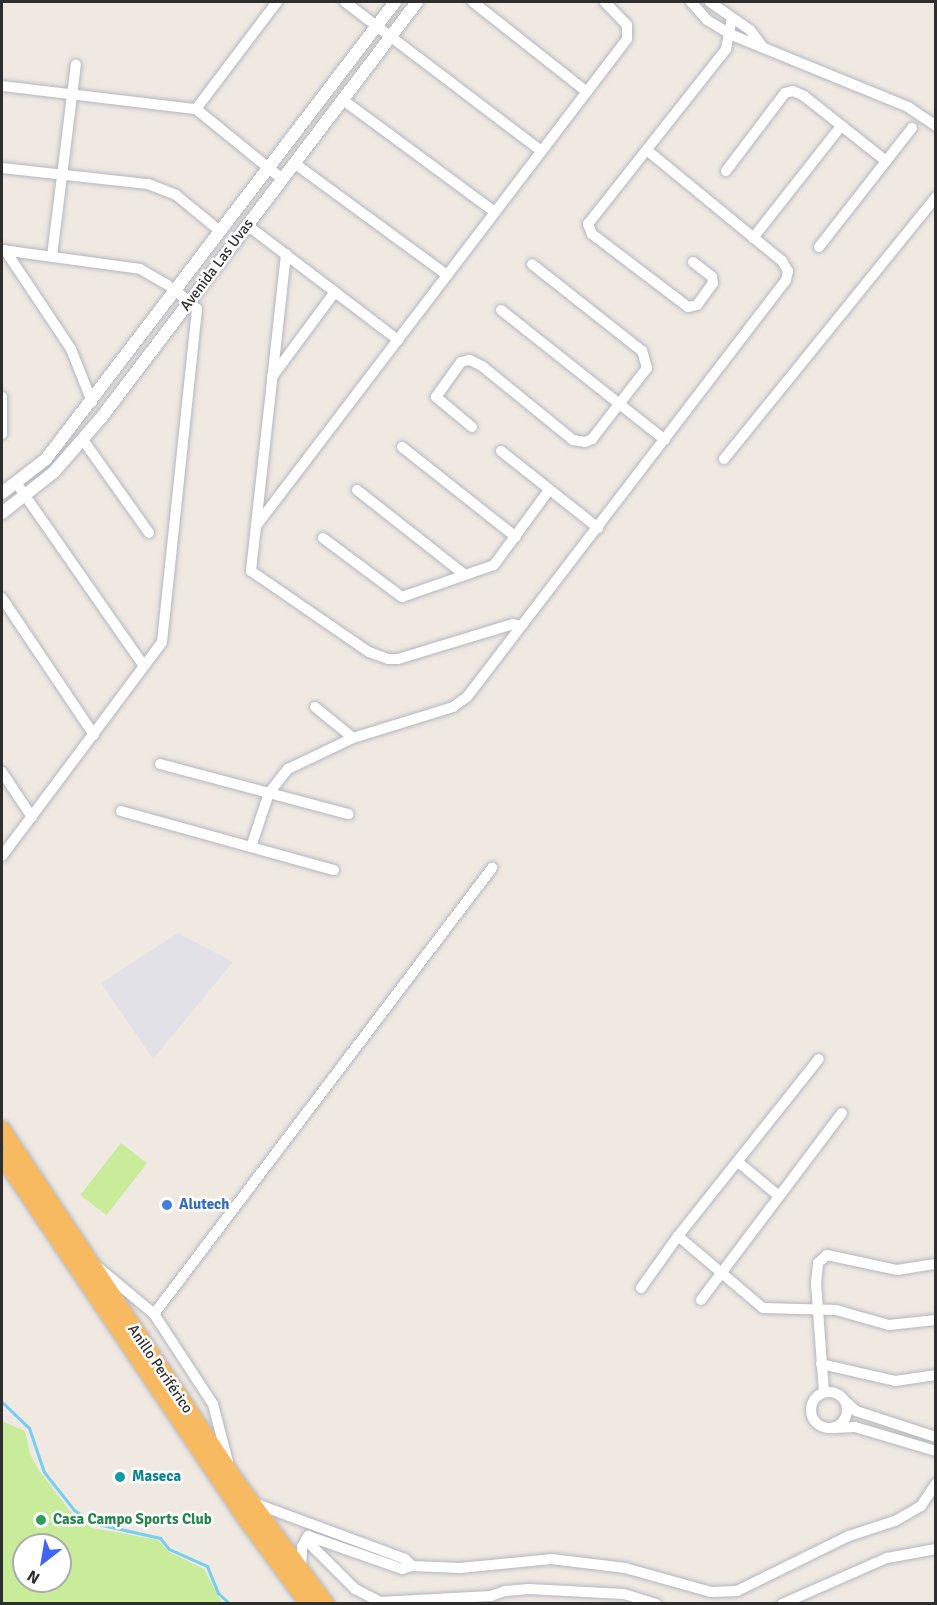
<!DOCTYPE html>
<meta charset="utf-8">
<style>
body{margin:0}
#map{position:relative;width:937px;height:1605px;overflow:hidden;background:#efe9e1;font-family:Signika,sans-serif}
div>[style]{position:absolute}
[style*='--x']{left:calc(var(--x)*1px);top:calc(var(--y)*1px);width:calc(var(--w)*1px);rotate:calc(var(--a)*1deg)}
.industrial>*{inset:0;background:#e3e1e8}
.pitch>*{inset:0;background:#c9ec9a;transform-origin:0 0}
.stream>*{height:3px;margin:-1.5px;padding:0 1.5px;transform-origin:1.5px;border-radius:1.5px;background:#75cff0}
.roads{filter:drop-shadow(0 0 2px #b4b7c1) drop-shadow(0 0 2px #b4b7c1)}
.minor>*{height:10px;margin:-5px;padding:0 5px;transform-origin:5px;border-radius:5px;background:#fff}
.minor>.ring{margin:-5px;padding:0;box-sizing:content-box;background:none;border:10px solid #fff;border-radius:50%}
.tertiary>*{height:12px;margin:-6px;padding:0 6px;transform-origin:6px;border-radius:6px;background:#fff}
.trunk>*{height:16px;margin:-8px;padding:0 8px;transform-origin:8px;border-radius:8px;background:#f8ba60}
.dots>*{width:16px;height:16px;translate:-50% -50%;box-sizing:border-box;border:3px solid #fff;border-radius:50%}
span{translate:-50% -50%;white-space:nowrap;text-align:center;line-height:1.15;-webkit-text-stroke:5px #fff;paint-order:stroke}
.street-label{font-size:15px;color:#2e2e2e}
.shop-label{font-size:15px;color:#366cbe;font-weight:700}
.left{translate:0 -50%;text-align:left}
.culture-label{font-size:15px;color:#0d838f;font-weight:700}
.leisure-label{font-size:15px;color:#27864d;font-weight:700}
.frame{position:absolute;inset:0;border:3px solid #2e2e2e;pointer-events:none}
.north{position:absolute;left:12px;top:1533px;width:60px;height:60px;box-sizing:border-box;background:#fff;border:2px solid #ababab;border-radius:50%;rotate:211deg;font-size:16px;font-weight:700;line-height:24px;text-align:center;color:#2e2e2e}
.north::after{content:'';display:block;margin:auto;width:21px;height:27px;background:#4264fb;clip-path:polygon(50% 0,100% 100%,50% 72%,0 100%)}
</style>
<div id="map">
<div class="industrial">
<div style="clip-path:polygon(178px 933px,233px 962px,153px 1059px,101px 983px)"></div>
</div>
<div class="pitch">
<div style="left:121px;top:1143px;width:33px;height:66px;rotate:38deg"></div>
<div style="clip-path:polygon(evenodd,2px 1421px,25px 1431px,30px 1454px,40px 1472px,70px 1511px,92px 1528px,158px 1540px,169px 1552px,204px 1569px,222px 1603px,2px 1603px,2px 1421px,24px 1545px,60px 1545px,60px 1581px,24px 1581px,24px 1545px)"></div>
</div>
<div class="stream">
<div style="--x:2;--y:1402;--w:37;--a:44"></div>
<div style="--x:29;--y:1428;--w:46;--a:71.2"></div>
<div style="--x:44;--y:1472;--w:48;--a:51.7"></div>
<div style="--x:74;--y:1510;--w:23;--a:34"></div>
<div style="--x:93;--y:1523;--w:69;--a:12.6"></div>
<div style="--x:160;--y:1538;--w:14;--a:51"></div>
<div style="--x:169;--y:1549;--w:42;--a:24.1"></div>
<div style="--x:207;--y:1566;--w:29;--a:68"></div>
<div style="--x:218;--y:1593;--w:16;--a:43"></div>
</div>
<div class="roads">
<div class="minor">
<div style="--x:345;--y:2;--w:246;--a:37.2"></div>
<div style="--x:473;--y:2;--w:145;--a:38.3"></div>
<div style="--x:691;--y:2;--w:24;--a:48"></div>
<div style="--x:707;--y:20;--w:29;--a:31"></div>
<div style="--x:732;--y:35;--w:190;--a:22.2"></div>
<div style="--x:908;--y:107;--w:34;--a:34"></div>
<div style="--x:710;--y:2;--w:49;--a:35"></div>
<div style="--x:750;--y:30;--w:20;--a:53"></div>
<div style="--x:2;--y:86;--w:195;--a:6.8"></div>
<div style="--x:196;--y:109;--w:111;--a:39.1"></div>
<div style="--x:343;--y:100;--w:189;--a:36.4"></div>
<div style="--x:196;--y:109;--w:134;--a:-52.9"></div>
<div style="--x:294;--y:163;--w:190;--a:36.2"></div>
<div style="--x:2;--y:168;--w:147;--a:6.3"></div>
<div style="--x:148;--y:184;--w:30;--a:21"></div>
<div style="--x:176;--y:195;--w:57;--a:39.3"></div>
<div style="--x:726;--y:171;--w:98;--a:-52.9"></div>
<div style="--x:785;--y:93;--w:8;--a:-14"></div>
<div style="--x:793;--y:91;--w:12;--a:24"></div>
<div style="--x:804;--y:96;--w:105;--a:38.4"></div>
<div style="--x:247;--y:225;--w:190;--a:37.3"></div>
<div style="--x:753;--y:238;--w:142;--a:-51.8"></div>
<div style="--x:819;--y:247;--w:151;--a:-52"></div>
<div style="--x:2;--y:250;--w:139;--a:7.8"></div>
<div style="--x:140;--y:269;--w:32;--a:30"></div>
<div style="--x:5;--y:250;--w:119;--a:56.3"></div>
<div style="--x:71;--y:349;--w:57;--a:68.4"></div>
<div style="--x:286;--y:254;--w:319;--a:96.3"></div>
<div style="--x:251;--y:571;--w:143;--a:34.5"></div>
<div style="--x:369;--y:652;--w:20;--a:20"></div>
<div style="--x:388;--y:659;--w:10;--a:0"></div>
<div style="--x:398;--y:659;--w:120;--a:-16.9"></div>
<div style="--x:513;--y:624;--w:7;--a:16"></div>
<div style="--x:52;--y:256;--w:193;--a:-82.9"></div>
<div style="--x:693;--y:262;--w:24;--a:38"></div>
<div style="--x:712;--y:277;--w:6;--a:81"></div>
<div style="--x:713;--y:283;--w:27;--a:126"></div>
<div style="--x:697;--y:305;--w:9;--a:167"></div>
<div style="--x:688;--y:307;--w:121;--a:-142.8"></div>
<div style="--x:592;--y:234;--w:11;--a:-112"></div>
<div style="--x:588;--y:224;--w:223;--a:-51.7"></div>
<div style="--x:726;--y:49;--w:31;--a:-79"></div>
<div style="--x:501;--y:310;--w:209;--a:38.4"></div>
<div style="--x:272;--y:377;--w:106;--a:-53.5"></div>
<div style="--x:2;--y:397;--w:37;--a:90"></div>
<div style="--x:472;--y:427;--w:47;--a:-140.2"></div>
<div style="--x:436;--y:397;--w:43;--a:-54.5"></div>
<div style="--x:461;--y:362;--w:9;--a:-13"></div>
<div style="--x:470;--y:360;--w:13;--a:27"></div>
<div style="--x:482;--y:366;--w:117;--a:39.1"></div>
<div style="--x:573;--y:440;--w:12;--a:9"></div>
<div style="--x:585;--y:442;--w:8;--a:-23"></div>
<div style="--x:592;--y:439;--w:90;--a:-52.2"></div>
<div style="--x:647;--y:368;--w:18;--a:-106"></div>
<div style="--x:642;--y:351;--w:140;--a:-141.7"></div>
<div style="--x:83;--y:440;--w:114;--a:54.6"></div>
<div style="--x:402;--y:447;--w:145;--a:38.3"></div>
<div style="--x:501;--y:451;--w:124;--a:38.4"></div>
<div style="--x:724;--y:459;--w:337;--a:-51"></div>
<div style="--x:17;--y:484;--w:222;--a:55.1"></div>
<div style="--x:357;--y:490;--w:137;--a:38.2"></div>
<div style="--x:256;--y:526;--w:612;--a:-52.7"></div>
<div style="--x:627;--y:39;--w:14;--a:-90"></div>
<div style="--x:627;--y:25;--w:32;--a:-134"></div>
<div style="--x:323;--y:538;--w:99;--a:36.8"></div>
<div style="--x:402;--y:597;--w:97;--a:-19.2"></div>
<div style="--x:494;--y:565;--w:93;--a:-53.7"></div>
<div style="--x:2;--y:598;--w:165;--a:56.1"></div>
<div style="--x:315;--y:707;--w:49;--a:39.2"></div>
<div style="--x:160;--y:764;--w:195;--a:14.9"></div>
<div style="--x:2;--y:772;--w:54;--a:56.3"></div>
<div style="--x:121;--y:811;--w:221;--a:15.5"></div>
<div style="--x:251;--y:847;--w:57;--a:-71.6"></div>
<div style="--x:269;--y:793;--w:31;--a:-52"></div>
<div style="--x:288;--y:769;--w:72;--a:-25.5"></div>
<div style="--x:353;--y:738;--w:105;--a:-17.2"></div>
<div style="--x:453;--y:707;--w:17;--a:-36"></div>
<div style="--x:467;--y:697;--w:525;--a:-52.58"></div>
<div style="--x:786;--y:280;--w:9;--a:-77"></div>
<div style="--x:788;--y:271;--w:12;--a:-121"></div>
<div style="--x:782;--y:261;--w:173;--a:-140.6"></div>
<div style="--x:2;--y:856;--w:267;--a:-53.2"></div>
<div style="--x:162;--y:642;--w:335;--a:-84"></div>
<div style="--x:197;--y:309;--w:28;--a:-139"></div>
<div style="--x:738;--y:1162;--w:53;--a:39.7"></div>
<div style="--x:678;--y:1236;--w:111;--a:40.3"></div>
<div style="--x:763;--y:1308;--w:73;--a:1.6"></div>
<div style="--x:836;--y:1310;--w:55;--a:15.8"></div>
<div style="--x:889;--y:1325;--w:47;--a:-6.1"></div>
<div style="--x:99;--y:1268;--w:72;--a:39.9"></div>
<div style="--x:154;--y:1314;--w:108;--a:56.8"></div>
<div style="--x:213;--y:1404;--w:60;--a:75.5"></div>
<div style="--x:641;--y:1288;--w:64;--a:-54.6"></div>
<div style="--x:678;--y:1236;--w:226;--a:-51.5"></div>
<div style="--x:701;--y:1300;--w:234;--a:-53"></div>
<div style="--x:154;--y:1314;--w:560;--a:-52.84"></div>
<div style="--x:821;--y:1364;--w:76;--a:12.9"></div>
<div style="--x:895;--y:1381;--w:41;--a:-8.3"></div>
<div class="ring" style="left:811px;top:1392px;width:26px;height:26px"></div>
<div style="--x:824;--y:1392;--w:109;--a:-94.2"></div>
<div style="--x:816;--y:1283;--w:20;--a:-84"></div>
<div style="--x:818;--y:1263;--w:12;--a:-42"></div>
<div style="--x:827;--y:1255;--w:72;--a:12.1"></div>
<div style="--x:897;--y:1270;--w:39;--a:-9"></div>
<div style="--x:845;--y:1401;--w:15;--a:42"></div>
<div style="--x:856;--y:1411;--w:84;--a:18"></div>
<div style="--x:834;--y:1428;--w:21;--a:-3"></div>
<div style="--x:855;--y:1427;--w:84;--a:16.5"></div>
<div style="--x:254;--y:1503;--w:161;--a:20.3"></div>
<div style="--x:405;--y:1559;--w:10;--a:45"></div>
<div style="--x:308;--y:1536;--w:100;--a:19.3"></div>
<div style="--x:402;--y:1569;--w:10;--a:-17"></div>
<div style="--x:412;--y:1566;--w:48;--a:2.4"></div>
<div style="--x:460;--y:1568;--w:91;--a:-5.6"></div>
<div style="--x:551;--y:1559;--w:75;--a:6.9"></div>
<div style="--x:625;--y:1568;--w:89;--a:15.6"></div>
<div style="--x:711;--y:1592;--w:26;--a:-2"></div>
<div style="--x:737;--y:1591;--w:125;--a:-26.2"></div>
<div style="--x:849;--y:1536;--w:48;--a:-18.1"></div>
<div style="--x:895;--y:1521;--w:30;--a:-30"></div>
<div style="--x:921;--y:1506;--w:27;--a:-56"></div>
<div style="--x:306;--y:1540;--w:69;--a:45"></div>
<div style="--x:355;--y:1589;--w:28;--a:27"></div>
<div style="--x:380;--y:1602;--w:111;--a:-3.1"></div>
<div style="--x:491;--y:1596;--w:15;--a:-20"></div>
<div style="--x:505;--y:1591;--w:24;--a:-5"></div>
<div style="--x:529;--y:1589;--w:95;--a:3"></div>
<div style="--x:624;--y:1594;--w:34;--a:17"></div>
<div style="--x:301;--y:1569;--w:22;--a:-87"></div>
<div style="--x:302;--y:1547;--w:13;--a:-61"></div>
<div style="--x:782;--y:1604;--w:115;--a:-23.7"></div>
<div style="--x:887;--y:1558;--w:50;--a:-10.4"></div>
</div>
<div class="tertiary">
<div style="--x:2;--y:493;--w:56;--a:-37.7"></div>
<div style="--x:46;--y:459;--w:575;--a:-52.63"></div>
<div style="--x:2;--y:513;--w:66;--a:-38.3"></div>
<div style="--x:54;--y:472;--w:72;--a:-49"></div>
<div style="--x:101;--y:418;--w:522;--a:-52.78"></div>
</div>
<div class="trunk">
<div style="--x:2;--y:1129;--w:414;--a:56.4"></div>
<div style="--x:231;--y:1474;--w:161;--a:53.8"></div>
<div style="--x:2;--y:1156;--w:437;--a:56.1"></div>
<div style="--x:246;--y:1519;--w:105;--a:53.9"></div>
</div>
</div>
<div class="dots">
<div style="left:167px;top:1205px;background:#3f7fe0"></div>
<div style="left:120px;top:1477px;background:#0f9aa8"></div>
<div style="left:41px;top:1520px;background:#2e9e5b"></div>
</div>
<div class="street-label">
<span style="left:217px;top:265px;rotate:-53deg">Avenida Las Uvas</span>
<span style="left:160px;top:1369px;rotate:56deg">Anillo Periférico</span>
</div>
<div class="shop-label">
<span class="left" style="left:179px;top:1205px">Alutech</span>
</div>
<div class="culture-label">
<span class="left" style="left:132px;top:1477px">Maseca</span>
</div>
<div class="leisure-label">
<span class="left" style="left:53px;top:1520px">Casa Campo Sports Club</span>
</div>
<div class="frame"></div>
<div class="north">N</div>
</div>
